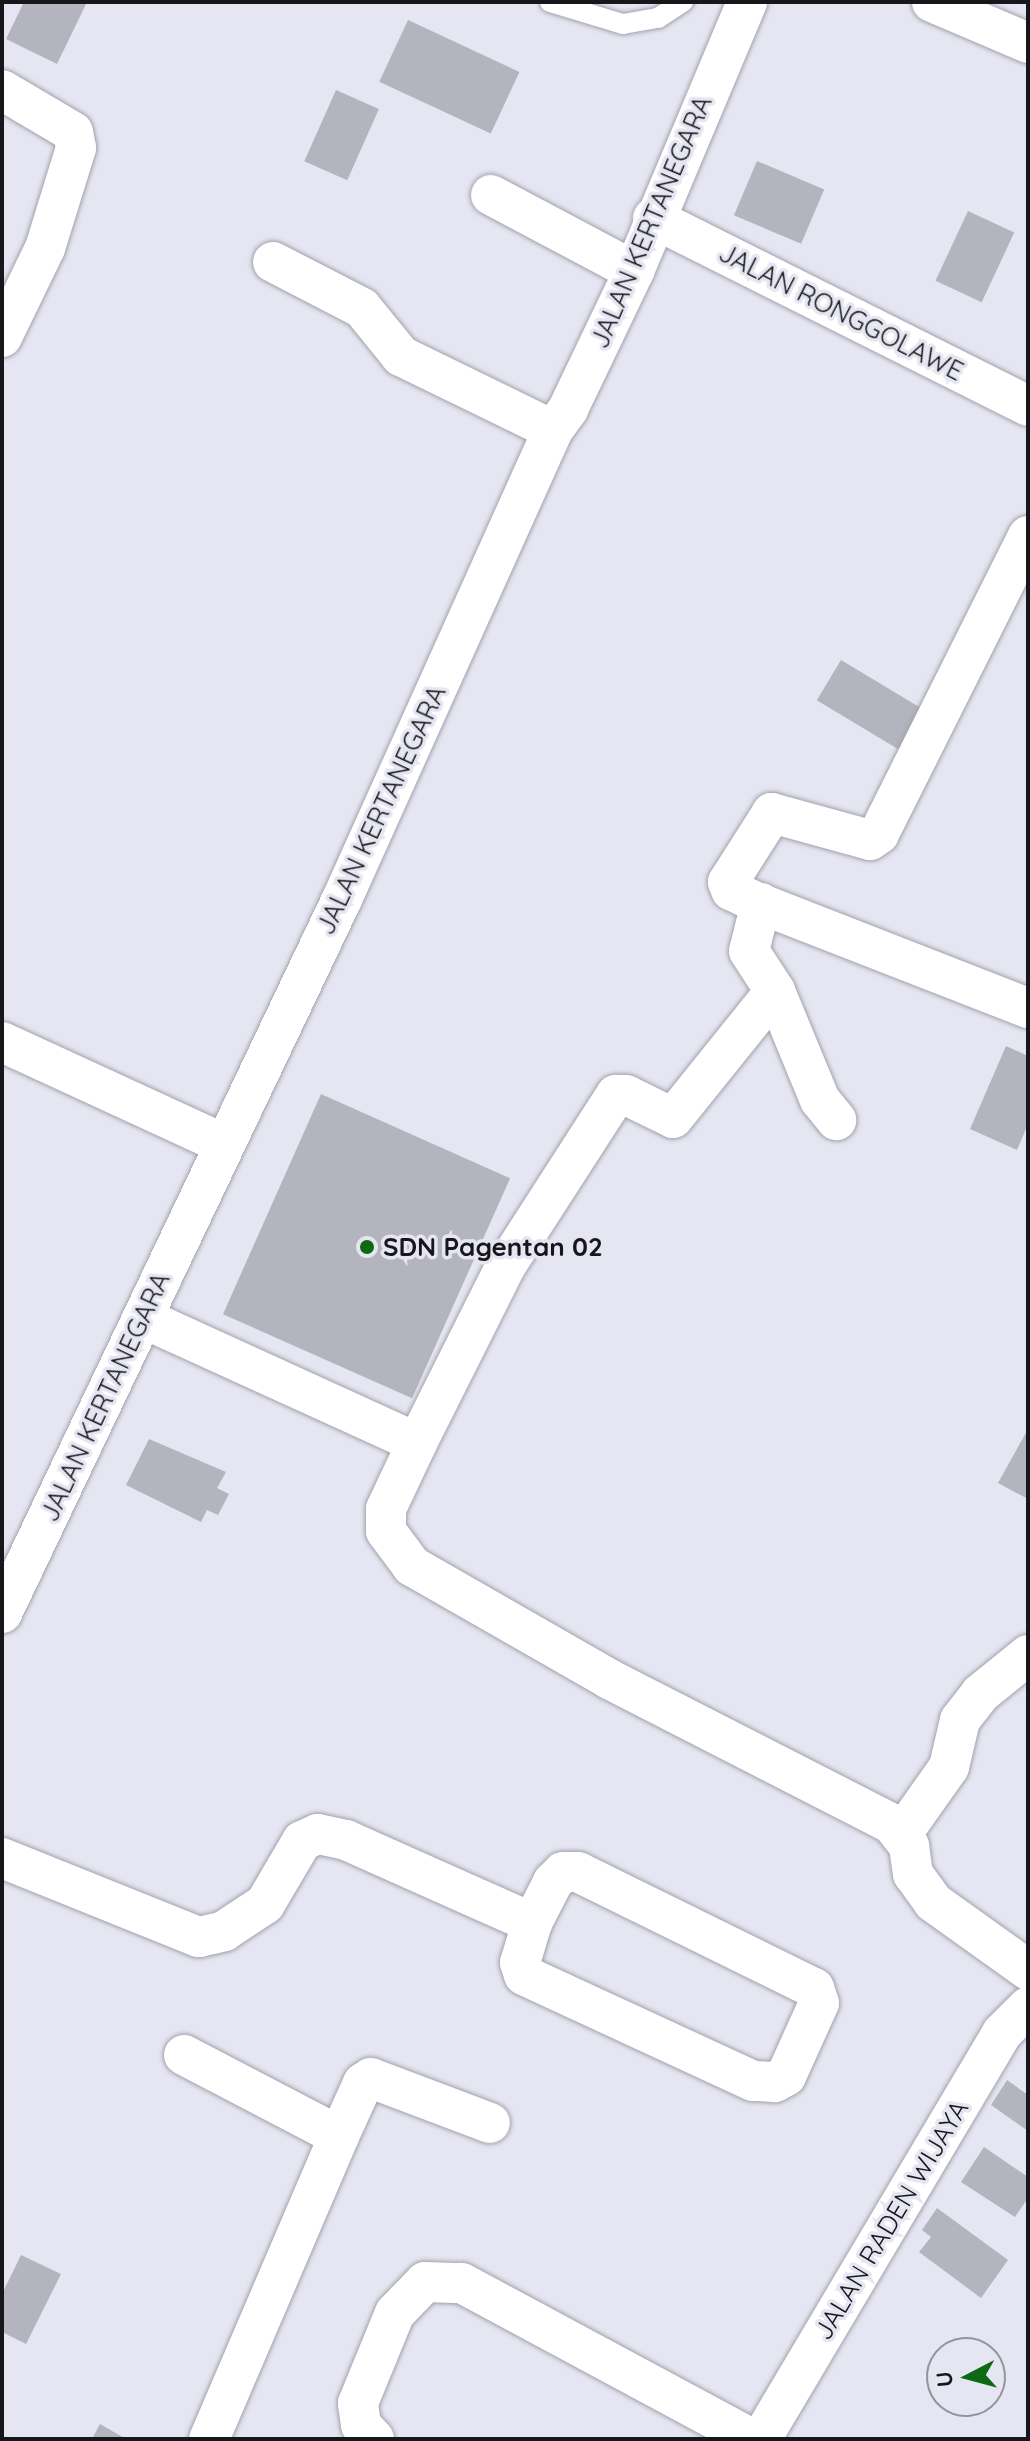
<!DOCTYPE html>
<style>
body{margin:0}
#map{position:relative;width:1030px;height:2441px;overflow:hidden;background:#e6e6f2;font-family:Quicksand,sans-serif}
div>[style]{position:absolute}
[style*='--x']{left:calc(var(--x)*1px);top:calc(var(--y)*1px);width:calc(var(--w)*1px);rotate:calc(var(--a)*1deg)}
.building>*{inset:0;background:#b4b4bf;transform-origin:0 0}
.roads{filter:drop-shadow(0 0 2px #a1a2ad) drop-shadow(0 0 2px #a1a2ad)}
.lane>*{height:20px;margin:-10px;padding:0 10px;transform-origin:10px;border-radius:10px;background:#fff}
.street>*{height:40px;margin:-20px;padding:0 20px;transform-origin:20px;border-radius:20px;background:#fff}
.dots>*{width:22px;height:22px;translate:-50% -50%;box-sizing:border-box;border:4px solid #e6e6f2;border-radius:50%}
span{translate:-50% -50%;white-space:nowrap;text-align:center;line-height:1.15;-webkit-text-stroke:7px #e6e6f2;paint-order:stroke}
.street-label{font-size:26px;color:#17171b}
.poi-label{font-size:26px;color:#17171b;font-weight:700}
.left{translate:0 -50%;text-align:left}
.frame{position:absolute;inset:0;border:4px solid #17171b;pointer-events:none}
.north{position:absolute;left:926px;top:2337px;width:80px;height:80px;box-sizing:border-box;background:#e6e6f2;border:2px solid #93939c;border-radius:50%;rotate:264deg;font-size:22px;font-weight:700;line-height:32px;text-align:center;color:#17171b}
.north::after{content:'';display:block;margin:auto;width:28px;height:36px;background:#0d6912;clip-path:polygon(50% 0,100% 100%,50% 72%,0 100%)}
</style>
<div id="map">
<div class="building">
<div style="clip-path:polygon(24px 2px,87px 2px,57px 64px,6px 39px)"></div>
<div style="left:408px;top:20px;width:123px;height:68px;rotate:25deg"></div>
<div style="left:336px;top:90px;width:47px;height:78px;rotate:24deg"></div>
<div style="left:757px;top:161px;width:73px;height:59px;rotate:23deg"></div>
<div style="left:968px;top:211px;width:51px;height:77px;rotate:25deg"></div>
<div style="left:841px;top:660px;width:98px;height:47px;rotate:31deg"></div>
<div style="clip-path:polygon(1006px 1046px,1028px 1056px,1028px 1124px,1017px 1150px,970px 1129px)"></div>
<div style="left:321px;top:1094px;width:207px;height:241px;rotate:24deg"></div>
<div style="clip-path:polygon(1028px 1429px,1028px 1499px,998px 1483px)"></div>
<div style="clip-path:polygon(149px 1439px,226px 1472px,217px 1488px,229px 1494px,218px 1515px,207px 1510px,201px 1522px,126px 1485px)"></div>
<div style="clip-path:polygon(1007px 2080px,1028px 2095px,1028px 2131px,991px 2105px)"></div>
<div style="clip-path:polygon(984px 2147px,1028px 2177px,1028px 2198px,1015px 2217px,961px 2182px)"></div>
<div style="clip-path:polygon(937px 2208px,1008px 2260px,981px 2298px,919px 2252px,931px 2237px,922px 2230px)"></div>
<div style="clip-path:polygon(21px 2255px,61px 2274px,26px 2344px,2px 2332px,2px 2294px)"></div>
<div style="clip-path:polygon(100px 2424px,126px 2439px,92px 2439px)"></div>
</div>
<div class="roads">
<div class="lane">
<div style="--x:550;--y:2;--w:76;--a:16.8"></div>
<div style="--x:623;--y:24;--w:36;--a:-10"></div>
<div style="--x:658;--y:18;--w:30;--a:-33"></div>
</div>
<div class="street">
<div style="--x:932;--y:2;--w:104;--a:23.1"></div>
<div style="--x:2;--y:90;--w:82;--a:30.6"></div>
<div style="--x:73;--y:132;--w:16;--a:79"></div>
<div style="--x:76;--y:148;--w:105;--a:107.2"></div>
<div style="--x:45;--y:248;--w:99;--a:115.8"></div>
<div style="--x:491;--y:195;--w:162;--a:28"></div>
<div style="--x:653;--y:218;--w:419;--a:26.6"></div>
<div style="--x:273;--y:262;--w:100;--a:27.3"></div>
<div style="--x:362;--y:308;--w:62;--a:50.9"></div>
<div style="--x:401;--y:356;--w:169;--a:26"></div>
<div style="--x:1028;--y:536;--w:333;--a:116.6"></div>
<div style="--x:879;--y:834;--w:11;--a:146"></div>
<div style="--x:870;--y:840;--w:102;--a:-164.6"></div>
<div style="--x:772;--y:813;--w:82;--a:122.5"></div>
<div style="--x:728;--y:882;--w:9;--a:69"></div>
<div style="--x:731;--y:890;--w:28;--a:26"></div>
<div style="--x:756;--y:902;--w:292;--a:21.3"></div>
<div style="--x:761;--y:903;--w:49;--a:104"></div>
<div style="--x:749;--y:951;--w:48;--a:57"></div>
<div style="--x:2;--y:1042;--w:242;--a:24.7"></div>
<div style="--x:143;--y:1318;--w:301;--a:24.5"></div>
<div style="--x:417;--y:1443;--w:73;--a:115.2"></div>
<div style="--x:386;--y:1509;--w:22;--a:90"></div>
<div style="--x:386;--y:1531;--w:44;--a:53.4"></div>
<div style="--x:412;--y:1566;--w:227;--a:29.8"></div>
<div style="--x:609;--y:1679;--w:318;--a:27.1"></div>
<div style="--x:892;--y:1824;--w:28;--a:52"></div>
<div style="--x:909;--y:1846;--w:28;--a:82"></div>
<div style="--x:913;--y:1874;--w:34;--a:54"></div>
<div style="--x:933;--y:1902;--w:117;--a:35.6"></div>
<div style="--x:417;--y:1443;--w:197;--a:-63.4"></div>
<div style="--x:505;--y:1267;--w:205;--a:-57.2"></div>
<div style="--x:616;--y:1095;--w:10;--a:0"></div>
<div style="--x:626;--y:1095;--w:52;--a:26.1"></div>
<div style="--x:673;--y:1118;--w:163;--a:-51.2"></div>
<div style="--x:775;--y:991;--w:118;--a:67.6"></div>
<div style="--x:820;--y:1100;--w:26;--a:51"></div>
<div style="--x:2;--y:1613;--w:791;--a:-64.54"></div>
<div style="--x:342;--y:899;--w:514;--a:-65.78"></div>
<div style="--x:553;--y:430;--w:26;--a:-54"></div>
<div style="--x:568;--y:409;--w:153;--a:-64.4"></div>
<div style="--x:634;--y:271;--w:292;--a:-67.2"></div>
<div style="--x:901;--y:1835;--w:83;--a:-54.8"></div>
<div style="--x:949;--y:1767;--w:48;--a:-76.8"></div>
<div style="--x:960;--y:1720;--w:33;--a:-52"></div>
<div style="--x:980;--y:1694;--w:62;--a:-39.1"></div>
<div style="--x:2;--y:1858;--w:212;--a:21.9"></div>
<div style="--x:199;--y:1937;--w:26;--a:-13"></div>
<div style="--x:224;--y:1931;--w:49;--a:-33.4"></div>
<div style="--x:265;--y:1904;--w:73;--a:-59.6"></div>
<div style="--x:302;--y:1841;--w:17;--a:-24"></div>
<div style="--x:318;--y:1834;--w:29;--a:12"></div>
<div style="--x:346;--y:1840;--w:204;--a:24"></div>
<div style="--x:563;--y:1872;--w:15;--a:0"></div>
<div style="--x:578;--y:1872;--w:263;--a:26.2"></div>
<div style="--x:814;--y:1988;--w:16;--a:72"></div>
<div style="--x:819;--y:2003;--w:80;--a:114.3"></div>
<div style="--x:786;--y:2076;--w:13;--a:151"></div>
<div style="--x:775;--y:2082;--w:22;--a:-177"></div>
<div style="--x:753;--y:2081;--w:252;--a:-155.2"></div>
<div style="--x:524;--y:1975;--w:13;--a:-108"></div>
<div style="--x:520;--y:1963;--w:42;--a:-73.3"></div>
<div style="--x:532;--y:1923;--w:46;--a:-62.9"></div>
<div style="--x:553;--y:1882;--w:14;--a:-45"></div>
<div style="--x:184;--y:2055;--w:175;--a:27.6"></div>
<div style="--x:339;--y:2136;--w:330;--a:113.2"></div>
<div style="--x:339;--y:2136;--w:58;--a:-65.6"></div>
<div style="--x:363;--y:2083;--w:9;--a:-32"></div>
<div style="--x:371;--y:2078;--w:127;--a:20.7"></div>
<div style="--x:374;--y:2439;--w:19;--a:-133"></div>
<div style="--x:361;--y:2425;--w:22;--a:-98"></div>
<div style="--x:358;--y:2403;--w:97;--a:-67.7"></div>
<div style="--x:395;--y:2313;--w:43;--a:-45.9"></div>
<div style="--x:425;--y:2282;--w:37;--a:2"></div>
<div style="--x:462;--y:2283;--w:329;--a:28.3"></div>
<div style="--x:761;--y:2439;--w:472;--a:-59.3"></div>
<div style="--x:1002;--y:2033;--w:37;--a:-45"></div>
</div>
</div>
<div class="dots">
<div style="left:367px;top:1247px;background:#0d6912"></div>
</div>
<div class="street-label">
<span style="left:651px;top:222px;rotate:-67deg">JALAN KERTANEGARA</span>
<span style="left:841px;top:312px;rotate:27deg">JALAN RONGGOLAWE</span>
<span style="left:381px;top:810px;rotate:-65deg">JALAN KERTANEGARA</span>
<span style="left:105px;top:1397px;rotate:-65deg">JALAN KERTANEGARA</span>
<span style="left:891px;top:2220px;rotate:-59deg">JALAN RADEN WIJAYA</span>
</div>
<div class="poi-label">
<span class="left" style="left:383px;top:1247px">SDN Pagentan 02</span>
</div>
<div class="frame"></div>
<div class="north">U</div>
</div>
